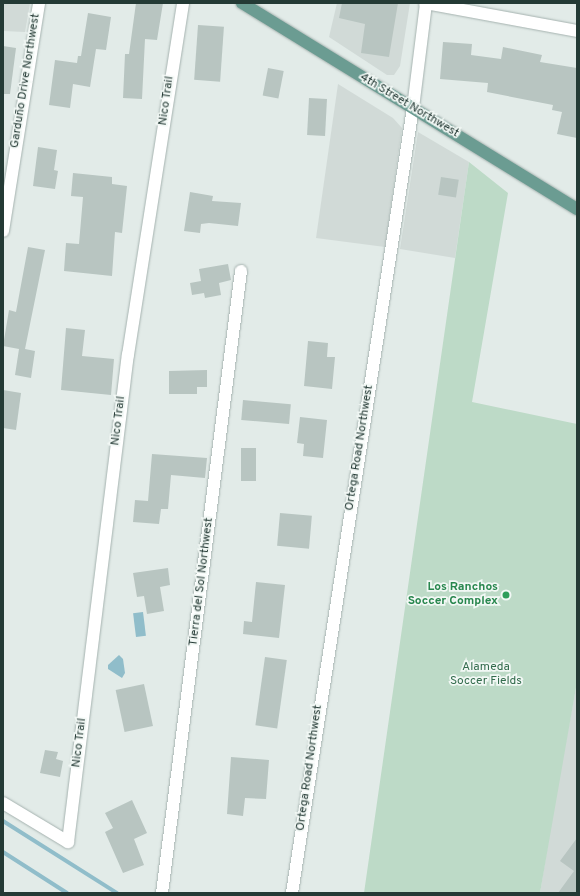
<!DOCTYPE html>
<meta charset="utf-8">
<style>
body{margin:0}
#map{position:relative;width:580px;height:896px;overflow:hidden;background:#e2ebe8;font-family:Overpass,sans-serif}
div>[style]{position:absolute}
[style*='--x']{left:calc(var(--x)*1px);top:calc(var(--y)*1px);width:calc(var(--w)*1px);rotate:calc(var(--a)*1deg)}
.built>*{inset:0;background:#d1dad7}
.green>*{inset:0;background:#bddac7}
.water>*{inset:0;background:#90bdca;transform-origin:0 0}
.stream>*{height:4px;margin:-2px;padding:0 2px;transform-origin:2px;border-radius:2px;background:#90bdca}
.building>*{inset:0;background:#b8c5c1;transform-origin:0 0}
.roads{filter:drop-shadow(0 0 1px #a5b2af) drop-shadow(0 0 1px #a5b2af)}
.minor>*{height:12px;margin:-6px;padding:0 6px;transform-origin:6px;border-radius:6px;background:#fff}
.major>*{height:12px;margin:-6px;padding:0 6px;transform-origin:6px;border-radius:6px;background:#6b9c92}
.dots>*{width:11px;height:11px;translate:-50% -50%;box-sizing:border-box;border:2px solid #f2f8f5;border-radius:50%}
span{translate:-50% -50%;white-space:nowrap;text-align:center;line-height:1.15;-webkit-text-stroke:3.5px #f2f8f5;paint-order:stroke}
.street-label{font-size:12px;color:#243a35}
.leisure-label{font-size:12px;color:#27864d;font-weight:700}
.right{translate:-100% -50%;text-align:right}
.park-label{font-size:12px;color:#336c4d}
.frame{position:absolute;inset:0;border:4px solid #243a35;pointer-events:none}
</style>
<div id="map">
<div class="built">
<div style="clip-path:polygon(3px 3px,30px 3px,25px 32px,3px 31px)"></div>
<div style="clip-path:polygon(337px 3px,410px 3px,400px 66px,394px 75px,387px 75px,329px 37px)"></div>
<div style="clip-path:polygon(338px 84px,393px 118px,402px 128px,385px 247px,316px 238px)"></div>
<div style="clip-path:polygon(418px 132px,469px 162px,455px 258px,400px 249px)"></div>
<div style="clip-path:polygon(577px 682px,577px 893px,540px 893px,556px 795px)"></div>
</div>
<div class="green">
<div style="clip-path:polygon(469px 162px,508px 193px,472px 402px,577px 424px,577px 682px,540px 893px,364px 893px)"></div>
</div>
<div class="water">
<div style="left:143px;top:612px;width:24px;height:10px;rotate:83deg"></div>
<div style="clip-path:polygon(119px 655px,123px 659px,125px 673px,122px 678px,108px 669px,108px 665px)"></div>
</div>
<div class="stream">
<div style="--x:3;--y:821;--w:135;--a:32.3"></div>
<div style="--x:3;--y:852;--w:76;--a:32.6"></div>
</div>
<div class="building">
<div style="clip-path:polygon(136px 3px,163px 3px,157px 40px,145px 39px,142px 99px,123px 98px,125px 54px,129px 54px)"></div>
<div style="clip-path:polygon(342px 3px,398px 3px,389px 57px,361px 53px,365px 24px,339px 18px)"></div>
<div style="clip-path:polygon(88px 13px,111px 17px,106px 50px,96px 49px,90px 87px,73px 84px,70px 108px,49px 105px,55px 60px,77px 63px,78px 56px,81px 56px)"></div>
<div style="left:198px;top:25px;width:26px;height:55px;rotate:4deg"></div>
<div style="clip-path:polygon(443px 42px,472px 44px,471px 55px,501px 59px,503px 47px,542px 55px,540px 62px,577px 68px,577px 138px,557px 134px,562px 112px,552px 110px,553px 105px,487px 92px,488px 83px,440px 79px)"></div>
<div style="clip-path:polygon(3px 46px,16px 48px,10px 94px,3px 94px)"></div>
<div style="left:268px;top:68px;width:16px;height:28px;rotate:11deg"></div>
<div style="left:309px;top:98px;width:18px;height:37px;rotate:3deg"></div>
<div style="clip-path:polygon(38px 147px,57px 150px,54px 170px,58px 171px,55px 189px,33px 186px)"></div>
<div style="clip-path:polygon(73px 173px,112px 177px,112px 184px,127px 186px,122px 233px,115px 232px,112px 276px,64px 271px,66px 243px,79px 244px,83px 197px,71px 196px)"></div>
<div style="left:441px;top:177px;width:18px;height:18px;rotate:9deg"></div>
<div style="clip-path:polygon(190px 192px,213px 196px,212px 201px,241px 203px,238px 226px,209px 223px,201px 224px,200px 233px,184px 231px)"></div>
<div style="clip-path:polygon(28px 247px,45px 250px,25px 349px,35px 351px,31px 378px,15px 375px,19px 349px,3px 346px,9px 310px,16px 312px)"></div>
<div style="clip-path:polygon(228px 264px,231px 280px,219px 283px,221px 295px,205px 298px,204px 293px,192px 295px,190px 283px,201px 281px,199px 269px)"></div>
<div style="clip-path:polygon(66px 328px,85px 330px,82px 356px,114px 359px,111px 395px,61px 390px)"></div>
<div style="clip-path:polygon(308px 341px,328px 343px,327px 357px,335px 357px,332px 389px,304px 386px)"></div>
<div style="clip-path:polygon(207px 370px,207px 387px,197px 387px,197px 394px,169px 394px,169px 371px)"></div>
<div style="clip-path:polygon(3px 390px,21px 393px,16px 430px,3px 428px)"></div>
<div style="left:243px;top:400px;width:48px;height:20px;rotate:5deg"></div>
<div style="clip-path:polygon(300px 417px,327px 420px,323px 458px,303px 456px,304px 444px,297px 443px)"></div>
<div style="left:241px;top:448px;width:15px;height:33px"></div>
<div style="clip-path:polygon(152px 454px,207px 458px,205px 478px,171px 475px,168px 509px,161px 509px,159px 524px,133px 522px,135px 500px,148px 501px)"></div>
<div style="left:280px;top:513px;width:32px;height:33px;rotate:5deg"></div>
<div style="clip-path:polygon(168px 568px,170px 585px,160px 587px,164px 611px,147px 614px,144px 596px,137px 597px,133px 573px)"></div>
<div style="clip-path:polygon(256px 582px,285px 585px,279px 638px,243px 634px,244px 621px,252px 622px)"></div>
<div style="left:265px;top:657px;width:22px;height:69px;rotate:8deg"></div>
<div style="left:144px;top:684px;width:43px;height:29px;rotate:78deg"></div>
<div style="clip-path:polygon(45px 750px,58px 752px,56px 759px,63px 761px,60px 777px,40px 773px)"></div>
<div style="clip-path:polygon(231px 757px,269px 760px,266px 799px,245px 798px,243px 816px,227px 814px)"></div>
<div style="clip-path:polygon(132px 800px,147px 833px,134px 839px,144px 865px,123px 873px,105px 832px,113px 828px,105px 813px)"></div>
<div style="clip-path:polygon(577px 838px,577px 893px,558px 893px,574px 871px,560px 861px)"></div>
</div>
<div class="roads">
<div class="minor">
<div style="--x:425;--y:3;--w:155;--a:10.4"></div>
<div style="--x:3;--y:231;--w:231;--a:-81"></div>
<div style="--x:3;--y:803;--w:76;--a:31"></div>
<div style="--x:68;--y:842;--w:491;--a:-83"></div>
<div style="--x:128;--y:355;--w:356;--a:-81.1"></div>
<div style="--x:162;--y:893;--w:627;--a:-82.76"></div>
<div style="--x:292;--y:893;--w:794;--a:-81.24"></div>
<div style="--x:413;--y:108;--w:106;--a:-82.9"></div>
</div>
<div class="major">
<div style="--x:242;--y:3;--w:393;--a:31.6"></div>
</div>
</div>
<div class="dots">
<div style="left:506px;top:595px;background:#2e9e5b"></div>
</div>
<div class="street-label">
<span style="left:26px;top:81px;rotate:-81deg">Garduño Drive Northwest</span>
<span style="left:167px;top:101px;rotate:-82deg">Nico Trail</span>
<span style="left:409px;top:106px;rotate:31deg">4th Street Northwest</span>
<span style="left:119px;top:421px;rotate:-83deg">Nico Trail</span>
<span style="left:360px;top:448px;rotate:-81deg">Ortega Road Northwest</span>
<span style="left:202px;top:582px;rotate:-83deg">Tierra del Sol Northwest</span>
<span style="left:80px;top:743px;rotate:-83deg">Nico Trail</span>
<span style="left:310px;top:768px;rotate:-82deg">Ortega Road Northwest</span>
</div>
<div class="leisure-label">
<span class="right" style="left:498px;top:595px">Los Ranchos<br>Soccer Complex</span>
</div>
<div class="park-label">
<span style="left:486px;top:675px">Alameda<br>Soccer Fields</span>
</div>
<div class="frame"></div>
</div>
